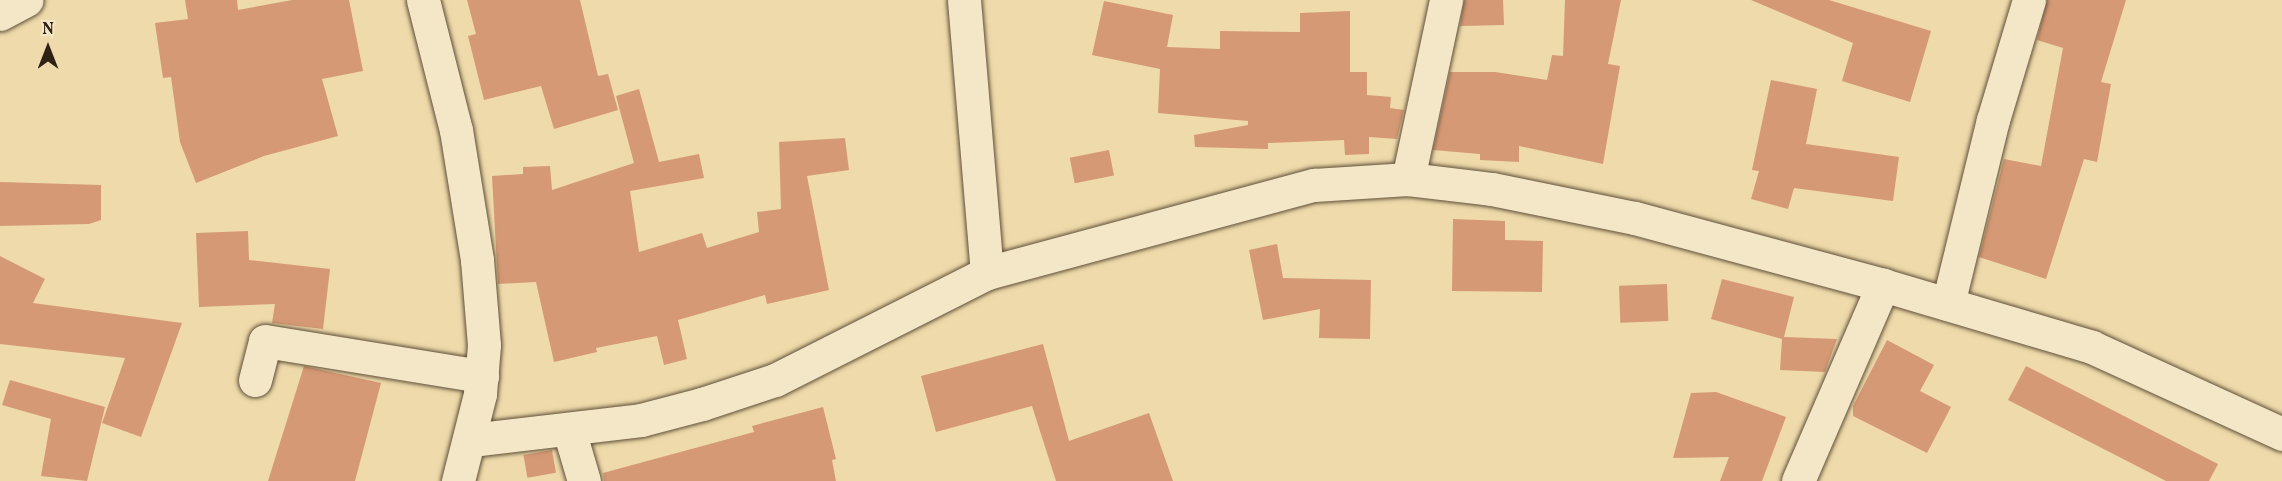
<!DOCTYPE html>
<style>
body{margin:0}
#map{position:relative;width:2282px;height:481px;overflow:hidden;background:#eedaaa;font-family:Vollkorn,serif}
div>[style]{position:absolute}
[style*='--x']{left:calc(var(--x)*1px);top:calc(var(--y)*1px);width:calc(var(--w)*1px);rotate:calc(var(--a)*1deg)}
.building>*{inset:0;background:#d69975;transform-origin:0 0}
.roads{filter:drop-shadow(0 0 2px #5f4f39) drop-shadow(0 0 2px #5f4f39)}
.minor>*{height:33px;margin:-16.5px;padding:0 16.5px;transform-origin:16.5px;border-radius:16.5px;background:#f4e7c8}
.tertiary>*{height:33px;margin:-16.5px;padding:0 16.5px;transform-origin:16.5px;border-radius:16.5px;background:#f4e7c8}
span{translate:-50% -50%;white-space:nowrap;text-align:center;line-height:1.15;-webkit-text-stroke:6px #f4e7c8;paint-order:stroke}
.north{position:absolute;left:18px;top:18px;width:60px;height:60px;-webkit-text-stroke:4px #f4e7c8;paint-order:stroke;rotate:0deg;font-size:16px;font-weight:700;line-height:24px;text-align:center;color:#2f2113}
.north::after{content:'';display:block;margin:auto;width:21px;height:27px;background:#2f2113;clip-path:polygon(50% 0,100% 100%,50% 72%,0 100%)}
</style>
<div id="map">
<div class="building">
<div style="clip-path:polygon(185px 0,237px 0,238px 10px,292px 0,349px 0,363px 71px,322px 79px,338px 136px,264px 156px,196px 183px,180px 142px,171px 77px,163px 78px,155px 23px,188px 19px)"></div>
<div style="clip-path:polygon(467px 0,580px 0,598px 76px,608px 74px,618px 110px,554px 129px,541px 86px,484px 100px,468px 36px,476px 34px)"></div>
<div style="clip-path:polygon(1464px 0,1503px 0,1504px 25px,1460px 26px)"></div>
<div style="clip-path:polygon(1565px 0,1621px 0,1608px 64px,1620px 66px,1603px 164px,1519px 146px,1519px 162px,1480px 160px,1480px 154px,1433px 150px,1450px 72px,1495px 72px,1547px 80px,1552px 55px,1563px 56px)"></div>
<div style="clip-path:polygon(1751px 0,1829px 0,1931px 31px,1910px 102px,1842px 81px,1853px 43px)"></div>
<div style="clip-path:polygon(2047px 0,2126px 0,2101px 82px,2111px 84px,2097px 162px,2084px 159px,2046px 279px,1979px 257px,2004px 159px,2041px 166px,2063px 48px,2037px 40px)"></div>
<div style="clip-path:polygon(1104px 1px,1173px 15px,1167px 47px,1220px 49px,1220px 31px,1300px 32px,1300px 13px,1350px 11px,1350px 72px,1367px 72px,1367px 95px,1391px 97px,1390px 108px,1404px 110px,1397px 139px,1369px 137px,1369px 154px,1345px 155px,1344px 140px,1268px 143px,1268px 149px,1195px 147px,1194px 135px,1248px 125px,1248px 121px,1158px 113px,1160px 69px,1092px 55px)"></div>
<div style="clip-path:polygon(1771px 80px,1817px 89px,1806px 144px,1899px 157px,1893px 201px,1794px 188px,1788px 209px,1751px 199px,1759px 171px,1752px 170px)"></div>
<div style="clip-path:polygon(639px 89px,659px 162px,699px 154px,704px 178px,630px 191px,639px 252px,702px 233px,707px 248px,759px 232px,757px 212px,781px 209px,779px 142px,845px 138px,849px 170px,807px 176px,829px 290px,767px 304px,765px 295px,678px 320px,687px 359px,664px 365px,657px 336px,596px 348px,597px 352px,554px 362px,536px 282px,498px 284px,492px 176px,523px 174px,523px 167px,550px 166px,552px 190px,634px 163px,616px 96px)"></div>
<div style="left:1109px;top:150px;width:26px;height:40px;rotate:79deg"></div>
<div style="clip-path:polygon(0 182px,101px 185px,101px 220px,89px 224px,0 226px)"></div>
<div style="clip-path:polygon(1453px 219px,1505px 221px,1505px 240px,1543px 241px,1542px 292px,1452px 291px)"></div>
<div style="clip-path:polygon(248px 231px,249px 260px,330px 269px,323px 329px,272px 323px,275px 304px,199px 307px,196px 233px)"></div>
<div style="clip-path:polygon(1277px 244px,1283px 278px,1371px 280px,1370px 339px,1319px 338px,1320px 309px,1263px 320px,1249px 250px)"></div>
<div style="clip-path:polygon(0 256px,45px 279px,33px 303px,182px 323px,141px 437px,102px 423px,125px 358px,0 344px)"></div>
<div style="clip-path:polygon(1722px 279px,1794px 297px,1784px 337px,1837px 339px,1825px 372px,1780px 370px,1782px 339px,1711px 319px)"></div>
<div style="left:1667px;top:284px;width:37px;height:48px;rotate:88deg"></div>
<div style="clip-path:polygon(1887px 340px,1934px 365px,1920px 391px,1951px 407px,1927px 453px,1853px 416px,1853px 406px)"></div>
<div style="clip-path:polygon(1043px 344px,1069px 441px,1149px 413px,1173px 481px,1056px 481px,1032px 406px,936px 432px,921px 376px)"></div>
<div style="clip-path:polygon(304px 366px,381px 383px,355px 481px,268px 481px)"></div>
<div style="clip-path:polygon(2026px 366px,2218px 464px,2209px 481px,2166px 481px,2008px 400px)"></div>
<div style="clip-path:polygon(10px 380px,105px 407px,87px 481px,41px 476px,51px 419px,2px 405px)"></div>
<div style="clip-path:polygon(1716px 392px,1786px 417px,1762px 481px,1720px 481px,1729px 457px,1673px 458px,1691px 393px)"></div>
<div style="clip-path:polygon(823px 407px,836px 459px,832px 460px,836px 481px,604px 481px,603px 473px,754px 432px,752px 426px)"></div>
<div style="left:552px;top:450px;width:23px;height:29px;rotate:80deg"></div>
</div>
<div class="roads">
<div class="minor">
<div style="--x:964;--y:0;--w:274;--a:85.2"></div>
<div style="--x:0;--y:14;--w:30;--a:-28"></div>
<div style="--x:1408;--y:179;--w:183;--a:-78"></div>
<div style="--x:1948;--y:304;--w:189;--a:-76.3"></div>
<div style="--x:1993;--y:120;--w:125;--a:-73.3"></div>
<div style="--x:255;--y:380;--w:40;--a:-75.6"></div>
<div style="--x:265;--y:341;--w:220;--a:9.2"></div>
<div style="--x:569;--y:430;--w:53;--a:73.6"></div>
<div style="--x:471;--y:440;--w:171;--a:-6.7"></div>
<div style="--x:641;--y:420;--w:63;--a:-14.7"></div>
<div style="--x:702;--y:404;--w:77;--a:-18.2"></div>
<div style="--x:775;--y:380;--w:237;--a:-26.8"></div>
<div style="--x:987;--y:273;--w:339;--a:-15.1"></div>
<div style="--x:1314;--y:185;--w:94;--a:-3.7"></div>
<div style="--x:1408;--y:179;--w:85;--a:6.8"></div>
<div style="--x:1492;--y:189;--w:146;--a:11.5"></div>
<div style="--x:1635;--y:218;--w:257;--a:15.1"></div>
<div style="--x:1883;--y:285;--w:218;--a:16.5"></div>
<div style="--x:2092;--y:347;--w:209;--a:24.6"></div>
<div style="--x:1798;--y:481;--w:214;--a:-66.6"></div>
</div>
<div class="tertiary">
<div style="--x:423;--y:0;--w:134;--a:75.8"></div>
<div style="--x:456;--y:130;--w:132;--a:80.8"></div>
<div style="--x:477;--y:260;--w:85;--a:85.3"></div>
<div style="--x:484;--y:345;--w:49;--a:94.7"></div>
<div style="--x:480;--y:394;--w:90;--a:104.2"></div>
</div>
</div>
<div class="north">N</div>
</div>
